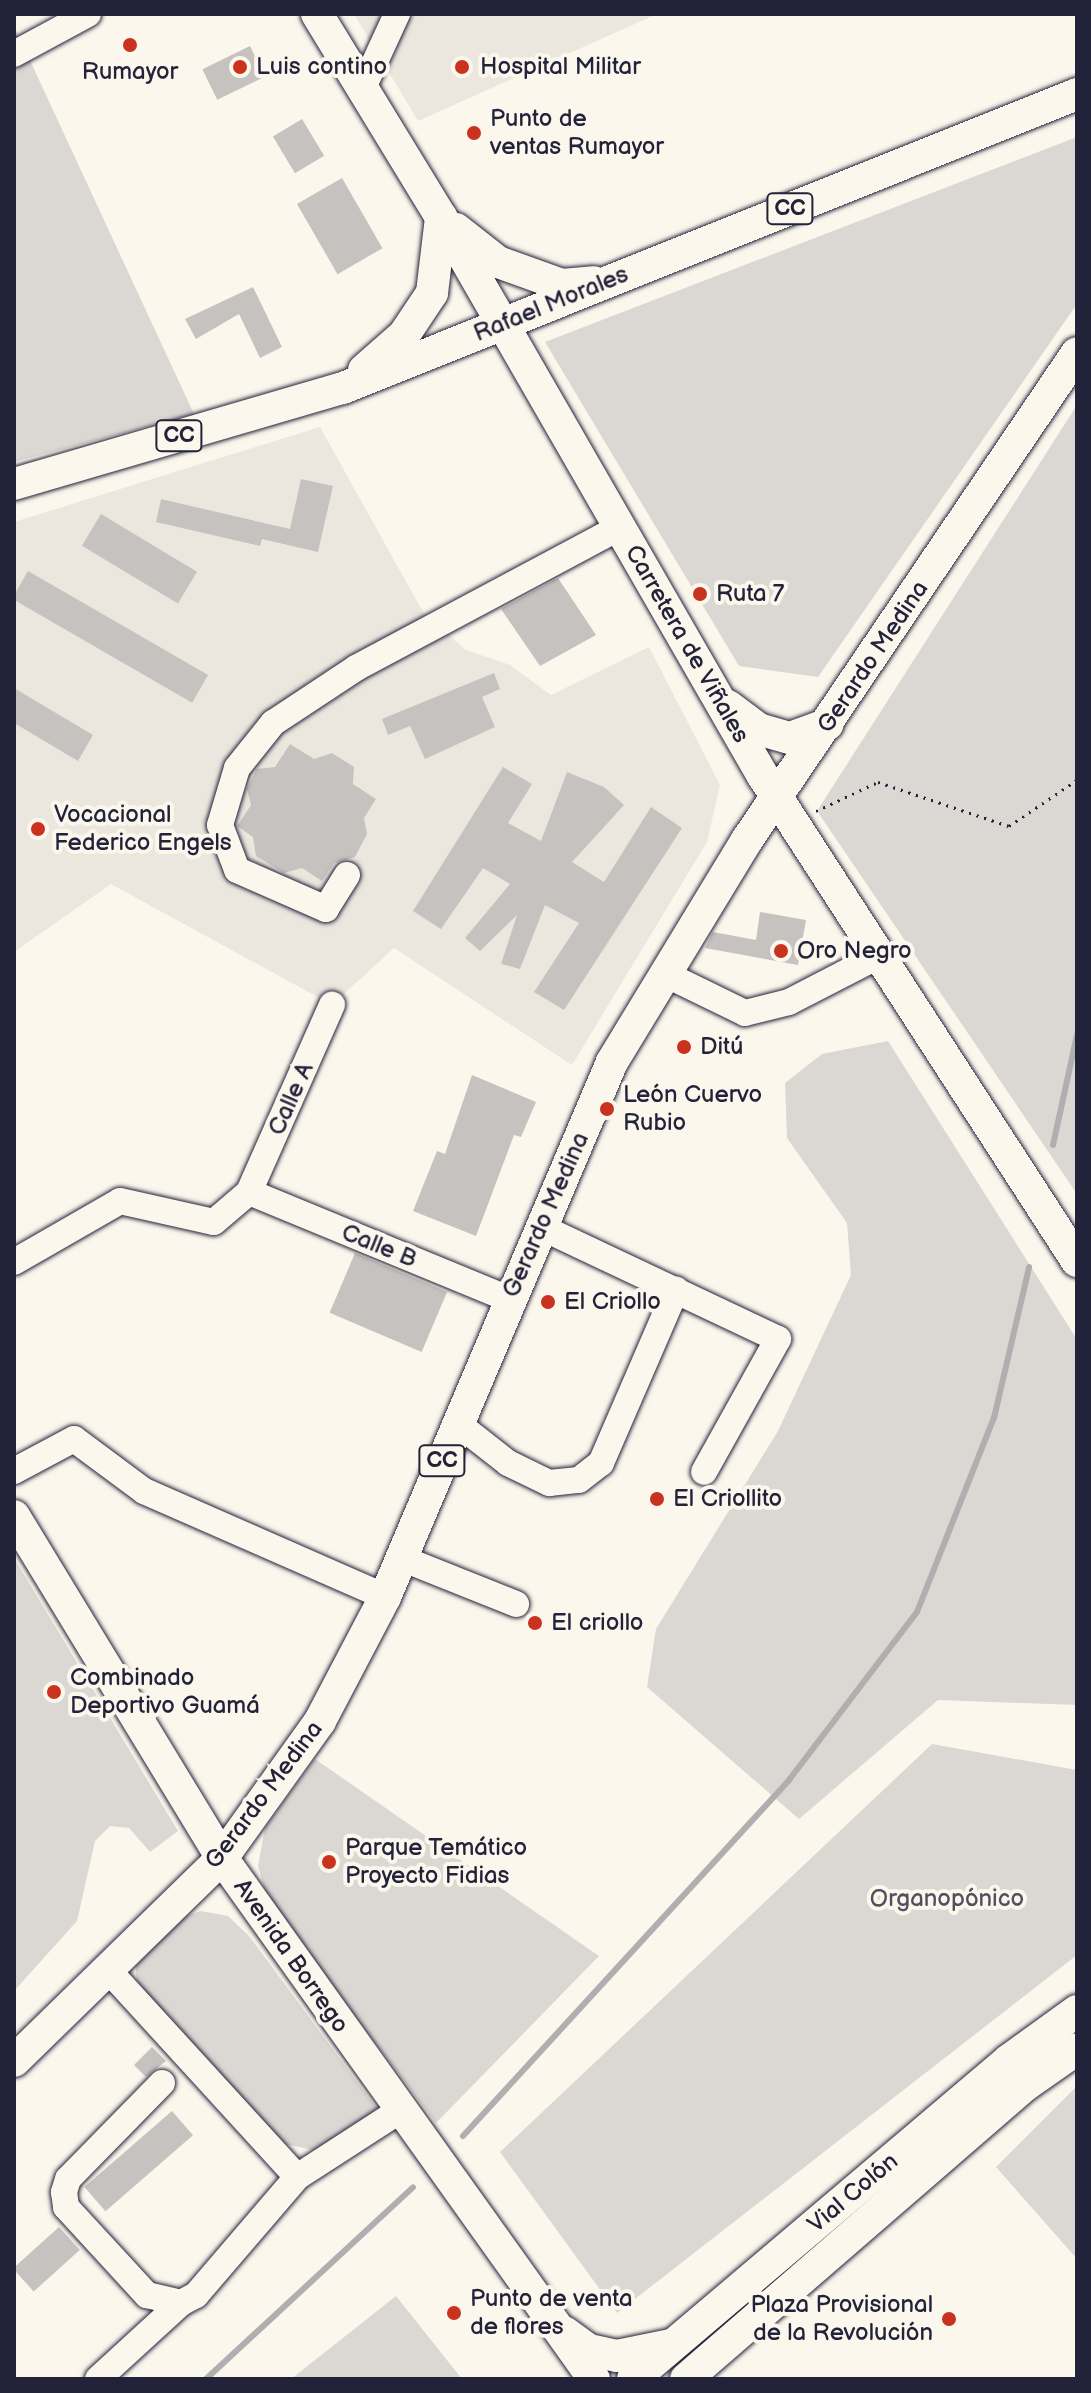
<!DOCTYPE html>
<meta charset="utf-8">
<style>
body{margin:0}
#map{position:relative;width:1091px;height:2393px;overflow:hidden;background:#fbf7ec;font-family:"Balsamiq Sans",sans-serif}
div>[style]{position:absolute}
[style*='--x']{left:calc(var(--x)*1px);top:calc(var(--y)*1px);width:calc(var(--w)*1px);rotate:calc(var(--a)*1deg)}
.built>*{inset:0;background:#ebe7df}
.green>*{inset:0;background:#dbd8d3}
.stream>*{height:6px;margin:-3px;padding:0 3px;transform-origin:3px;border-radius:3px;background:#b1aeb0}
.building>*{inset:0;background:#c6c2c0;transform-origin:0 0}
.path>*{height:3px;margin-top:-1.5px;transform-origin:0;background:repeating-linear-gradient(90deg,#22223b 0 2px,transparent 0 8px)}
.roads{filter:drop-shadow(0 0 2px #22223b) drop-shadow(0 0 2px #22223b)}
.minor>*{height:26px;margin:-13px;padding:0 13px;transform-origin:13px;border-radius:13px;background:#fbf7ec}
.major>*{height:32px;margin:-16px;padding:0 16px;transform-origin:16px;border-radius:16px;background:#fbf7ec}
.dots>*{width:22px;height:22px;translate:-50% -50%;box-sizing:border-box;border:4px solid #fbf7ec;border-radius:50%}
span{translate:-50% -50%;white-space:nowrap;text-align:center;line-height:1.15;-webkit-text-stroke:8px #fbf7ec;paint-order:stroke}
.shield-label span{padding:2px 6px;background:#fbf7ec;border:2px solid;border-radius:6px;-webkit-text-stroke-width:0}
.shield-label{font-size:22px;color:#22223b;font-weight:700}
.poi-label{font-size:24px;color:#22223b}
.left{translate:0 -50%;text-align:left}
.right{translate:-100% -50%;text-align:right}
.street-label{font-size:24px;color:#22223b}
.park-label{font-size:24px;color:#505061}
.frame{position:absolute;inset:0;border:16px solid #22223b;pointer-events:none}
</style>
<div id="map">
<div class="built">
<div style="clip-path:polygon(354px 14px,657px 14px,418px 121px)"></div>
<div style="clip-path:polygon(320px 427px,423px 612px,466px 650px,510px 665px,551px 695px,649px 647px,720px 785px,707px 842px,572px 1065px,394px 948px,332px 1005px,111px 884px,14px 952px,14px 522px)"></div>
</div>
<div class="green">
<div style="clip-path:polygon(14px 26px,194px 414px,14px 462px)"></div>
<div style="clip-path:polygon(1077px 137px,1077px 304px,818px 677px,739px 666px,545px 342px)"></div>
<div style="clip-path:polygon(1077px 405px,1077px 1194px,817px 811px)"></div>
<div style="clip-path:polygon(888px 1041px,1076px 1338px,1077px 1705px,938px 1700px,799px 1819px,647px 1687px,656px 1629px,778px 1431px,851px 1275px,847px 1223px,787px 1138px,785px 1083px,822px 1054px)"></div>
<div style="clip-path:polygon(14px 1558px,178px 1831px,150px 1852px,129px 1828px,110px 1826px,95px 1841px,77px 1921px,14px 1991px)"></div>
<div style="clip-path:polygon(932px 1744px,1077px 1770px,1077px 1955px,617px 2313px,500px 2152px)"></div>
<div style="clip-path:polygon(315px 1759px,599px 1956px,436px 2123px,268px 1901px,258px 1866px,265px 1828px)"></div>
<div style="clip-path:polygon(201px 1911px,228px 1916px,249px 1936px,380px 2113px,334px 2145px,313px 2150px,285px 2144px,260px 2126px,137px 1982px,135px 1962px,183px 1917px)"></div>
<div style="clip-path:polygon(1077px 2086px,1077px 2259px,996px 2167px)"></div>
<div style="clip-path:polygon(396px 2296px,462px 2379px,291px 2379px)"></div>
</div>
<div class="stream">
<div style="--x:1053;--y:1145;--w:113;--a:-77.7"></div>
<div style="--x:463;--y:2136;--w:483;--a:-47.5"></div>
<div style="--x:789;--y:1780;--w:211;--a:-52.7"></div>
<div style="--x:917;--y:1612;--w:209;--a:-68.4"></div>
<div style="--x:994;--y:1418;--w:155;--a:-76.9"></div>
<div style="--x:206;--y:2379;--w:282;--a:-42.8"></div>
</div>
<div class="building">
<div style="left:250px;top:46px;width:34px;height:53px;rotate:64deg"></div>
<div style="left:302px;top:119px;width:43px;height:34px;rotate:59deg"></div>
<div style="left:342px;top:178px;width:81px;height:52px;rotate:60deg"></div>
<div style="clip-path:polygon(253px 287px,282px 347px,260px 358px,239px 314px,196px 339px,185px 319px)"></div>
<div style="clip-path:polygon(301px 479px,333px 486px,318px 552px,262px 539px,260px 546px,156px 522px,161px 499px,290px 529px)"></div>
<div style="left:101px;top:514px;width:112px;height:37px;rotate:31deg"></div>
<div style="left:28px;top:571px;width:208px;height:32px;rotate:30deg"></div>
<div style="clip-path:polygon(558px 578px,596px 635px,540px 666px,501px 609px)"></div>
<div style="clip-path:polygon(494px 673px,500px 689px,482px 697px,495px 727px,425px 759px,410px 726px,388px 735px,382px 719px)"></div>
<div style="clip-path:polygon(14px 688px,93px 735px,78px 761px,14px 723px)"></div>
<div style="clip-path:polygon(290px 744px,314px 759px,332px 753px,354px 767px,353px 784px,376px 799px,364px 818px,367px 834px,355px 857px,334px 863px,322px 881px,302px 868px,284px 873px,256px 856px,253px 837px,237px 826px,251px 805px,247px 789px,257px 769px,275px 767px)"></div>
<div style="clip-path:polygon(503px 767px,532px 784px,508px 823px,541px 841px,567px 772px,604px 787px,624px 805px,572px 862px,604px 882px,651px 807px,682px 828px,564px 1010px,534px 992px,579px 923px,545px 905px,520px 969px,501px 964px,517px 915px,480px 951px,465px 938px,510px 884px,483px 868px,441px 929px,413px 911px)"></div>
<div style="clip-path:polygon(760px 912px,806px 920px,798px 965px,705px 948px,713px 932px,756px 940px)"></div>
<div style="clip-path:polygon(472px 1075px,536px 1102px,521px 1137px,514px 1135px,476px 1236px,413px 1211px,437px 1151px,445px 1154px)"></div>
<div style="left:355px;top:1253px;width:100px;height:65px;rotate:23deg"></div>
<div style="clip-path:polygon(152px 2047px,166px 2061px,146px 2077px,134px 2065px)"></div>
<div style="left:172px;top:2111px;width:32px;height:116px;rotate:49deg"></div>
<div style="left:59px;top:2227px;width:31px;height:62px;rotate:48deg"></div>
</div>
<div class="path">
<div style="--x:816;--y:811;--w:68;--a:-25.1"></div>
<div style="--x:878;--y:782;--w:138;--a:18.6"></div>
<div style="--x:1009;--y:826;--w:82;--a:-34.1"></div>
<div style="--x:554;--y:2379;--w:7;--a:-74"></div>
</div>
<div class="roads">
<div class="minor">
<div style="--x:14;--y:54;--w:84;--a:-28.4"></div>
<div style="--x:362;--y:90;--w:84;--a:-65.3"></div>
<div style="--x:347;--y:875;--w:40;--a:122"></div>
<div style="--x:326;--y:909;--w:97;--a:-156.3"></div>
<div style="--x:237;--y:870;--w:48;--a:-110.7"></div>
<div style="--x:220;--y:825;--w:59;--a:-73.4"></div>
<div style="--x:237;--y:768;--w:58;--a:-51.3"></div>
<div style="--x:273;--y:723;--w:100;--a:-33.5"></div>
<div style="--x:356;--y:668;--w:299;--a:-28.1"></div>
<div style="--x:663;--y:973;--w:91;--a:26"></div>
<div style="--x:745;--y:1013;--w:45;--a:-14"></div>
<div style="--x:789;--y:1002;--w:100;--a:-27.3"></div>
<div style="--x:249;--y:1192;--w:281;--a:22.4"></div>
<div style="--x:541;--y:1227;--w:262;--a:25.3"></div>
<div style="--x:778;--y:1339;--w:152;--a:119.1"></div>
<div style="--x:14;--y:1262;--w:122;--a:-29.9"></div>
<div style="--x:120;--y:1201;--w:96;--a:12.6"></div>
<div style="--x:214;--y:1222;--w:46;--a:-40.6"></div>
<div style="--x:249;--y:1192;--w:205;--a:-66.1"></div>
<div style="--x:457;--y:1423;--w:65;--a:38.1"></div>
<div style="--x:508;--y:1463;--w:46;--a:26"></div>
<div style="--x:549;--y:1483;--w:30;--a:-6"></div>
<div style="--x:579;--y:1480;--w:28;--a:-38"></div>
<div style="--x:601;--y:1463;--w:189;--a:-66.6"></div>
<div style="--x:14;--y:1471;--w:68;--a:-28.1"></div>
<div style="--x:74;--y:1439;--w:87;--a:36.6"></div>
<div style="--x:144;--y:1491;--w:263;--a:23.7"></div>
<div style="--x:401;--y:1558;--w:124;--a:21.8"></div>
<div style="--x:110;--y:1972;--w:277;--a:47.6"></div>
<div style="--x:297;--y:2177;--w:121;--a:-32.9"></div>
<div style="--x:162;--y:2083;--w:134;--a:134.4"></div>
<div style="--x:68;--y:2179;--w:14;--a:107"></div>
<div style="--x:64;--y:2192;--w:15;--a:82"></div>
<div style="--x:66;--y:2207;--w:120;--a:47.4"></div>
<div style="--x:147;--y:2295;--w:35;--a:13"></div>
<div style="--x:181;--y:2303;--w:17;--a:-28"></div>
<div style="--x:196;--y:2295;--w:155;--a:-49.4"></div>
<div style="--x:98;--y:2379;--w:113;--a:-42.5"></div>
</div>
<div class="major">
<div style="--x:317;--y:14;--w:238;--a:58.6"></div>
<div style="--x:441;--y:217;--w:645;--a:60.06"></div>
<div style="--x:763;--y:776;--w:578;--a:57.08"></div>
<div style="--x:456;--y:229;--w:53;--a:38.2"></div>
<div style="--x:498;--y:262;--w:68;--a:19.8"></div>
<div style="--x:562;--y:285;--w:32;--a:-5"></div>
<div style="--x:364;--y:370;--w:53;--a:-41.2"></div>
<div style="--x:404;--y:335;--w:50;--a:-56.3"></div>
<div style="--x:432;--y:293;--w:77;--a:-83.2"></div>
<div style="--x:14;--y:484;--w:343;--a:-16.3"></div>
<div style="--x:343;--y:388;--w:791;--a:-21.83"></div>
<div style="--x:728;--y:706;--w:38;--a:37"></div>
<div style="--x:758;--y:729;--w:33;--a:16"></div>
<div style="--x:790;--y:738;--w:40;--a:-20.2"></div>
<div style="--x:14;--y:1516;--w:400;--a:58.7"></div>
<div style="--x:222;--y:1858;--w:640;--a:54.47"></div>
<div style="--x:14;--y:2061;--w:291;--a:-44.3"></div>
<div style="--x:222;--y:1858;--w:168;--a:-54.4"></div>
<div style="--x:320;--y:1721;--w:140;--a:-62.3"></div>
<div style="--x:385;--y:1597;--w:581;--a:-67.01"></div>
<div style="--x:612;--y:1062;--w:260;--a:-58.7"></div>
<div style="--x:747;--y:840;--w:588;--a:-55.88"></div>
<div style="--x:564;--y:2332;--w:31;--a:36"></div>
<div style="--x:589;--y:2350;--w:29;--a:12"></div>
<div style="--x:617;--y:2356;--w:54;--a:-11.7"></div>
<div style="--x:633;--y:2379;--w:493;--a:-40.3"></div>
<div style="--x:1009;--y:2060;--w:84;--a:-35.8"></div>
<div style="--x:686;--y:2379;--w:451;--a:-40.9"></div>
<div style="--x:1027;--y:2084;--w:61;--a:-35"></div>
</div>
</div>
<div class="dots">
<div style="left:130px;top:45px;background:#c8321e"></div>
<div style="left:240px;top:67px;background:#c8321e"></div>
<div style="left:462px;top:67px;background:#c8321e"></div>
<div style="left:474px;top:133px;background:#c8321e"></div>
<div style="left:700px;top:594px;background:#c8321e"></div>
<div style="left:38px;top:829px;background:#c8321e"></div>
<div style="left:781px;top:951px;background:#c8321e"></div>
<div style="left:684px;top:1047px;background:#c8321e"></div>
<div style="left:607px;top:1109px;background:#c8321e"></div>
<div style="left:548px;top:1302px;background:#c8321e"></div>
<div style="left:657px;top:1499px;background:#c8321e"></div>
<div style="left:535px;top:1623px;background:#c8321e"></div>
<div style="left:54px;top:1692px;background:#c8321e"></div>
<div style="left:329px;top:1862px;background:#c8321e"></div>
<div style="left:454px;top:2313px;background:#c8321e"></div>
<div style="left:949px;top:2319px;background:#c8321e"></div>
</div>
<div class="shield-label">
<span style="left:790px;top:209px">CC</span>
<span style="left:179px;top:436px">CC</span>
<span style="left:442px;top:1461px">CC</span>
</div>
<div class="poi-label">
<span class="left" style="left:256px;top:67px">Luis contino</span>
<span class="left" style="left:480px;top:67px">Hospital Militar</span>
<span style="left:130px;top:72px">Rumayor</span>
<span class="left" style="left:490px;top:133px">Punto de<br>ventas Rumayor</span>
<span class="left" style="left:716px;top:594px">Ruta 7</span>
<span class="left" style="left:54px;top:829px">Vocacional<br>Federico Engels</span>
<span class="left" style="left:797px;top:951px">Oro Negro</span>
<span class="left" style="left:700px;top:1047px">Ditú</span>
<span class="left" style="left:623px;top:1109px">León Cuervo<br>Rubio</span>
<span class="left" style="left:564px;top:1302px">El Criollo</span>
<span class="left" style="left:673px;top:1499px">El Criollito</span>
<span class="left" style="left:551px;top:1623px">El criollo</span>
<span class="left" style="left:70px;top:1692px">Combinado<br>Deportivo Guamá</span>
<span class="left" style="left:345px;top:1862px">Parque Temático<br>Proyecto Fidias</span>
<span class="left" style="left:470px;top:2313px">Punto de venta<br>de flores</span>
<span class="right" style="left:933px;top:2319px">Plaza Provisional<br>de la Revolución</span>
</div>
<div class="street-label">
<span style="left:551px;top:304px;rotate:-22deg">Rafael Morales</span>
<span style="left:687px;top:644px;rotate:60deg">Carretera de Viñales</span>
<span style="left:873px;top:657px;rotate:-56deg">Gerardo Medina</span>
<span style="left:291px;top:1099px;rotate:-66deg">Calle A</span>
<span style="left:546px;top:1215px;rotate:-66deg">Gerardo Medina</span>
<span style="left:379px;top:1246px;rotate:22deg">Calle B</span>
<span style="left:264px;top:1795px;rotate:-53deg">Gerardo Medina</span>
<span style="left:291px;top:1956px;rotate:55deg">Avenida Borrego</span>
<span style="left:853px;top:2193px;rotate:-40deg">Vial Colón</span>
</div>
<div class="park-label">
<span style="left:947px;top:1899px">Organopónico</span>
</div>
<div class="frame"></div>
</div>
